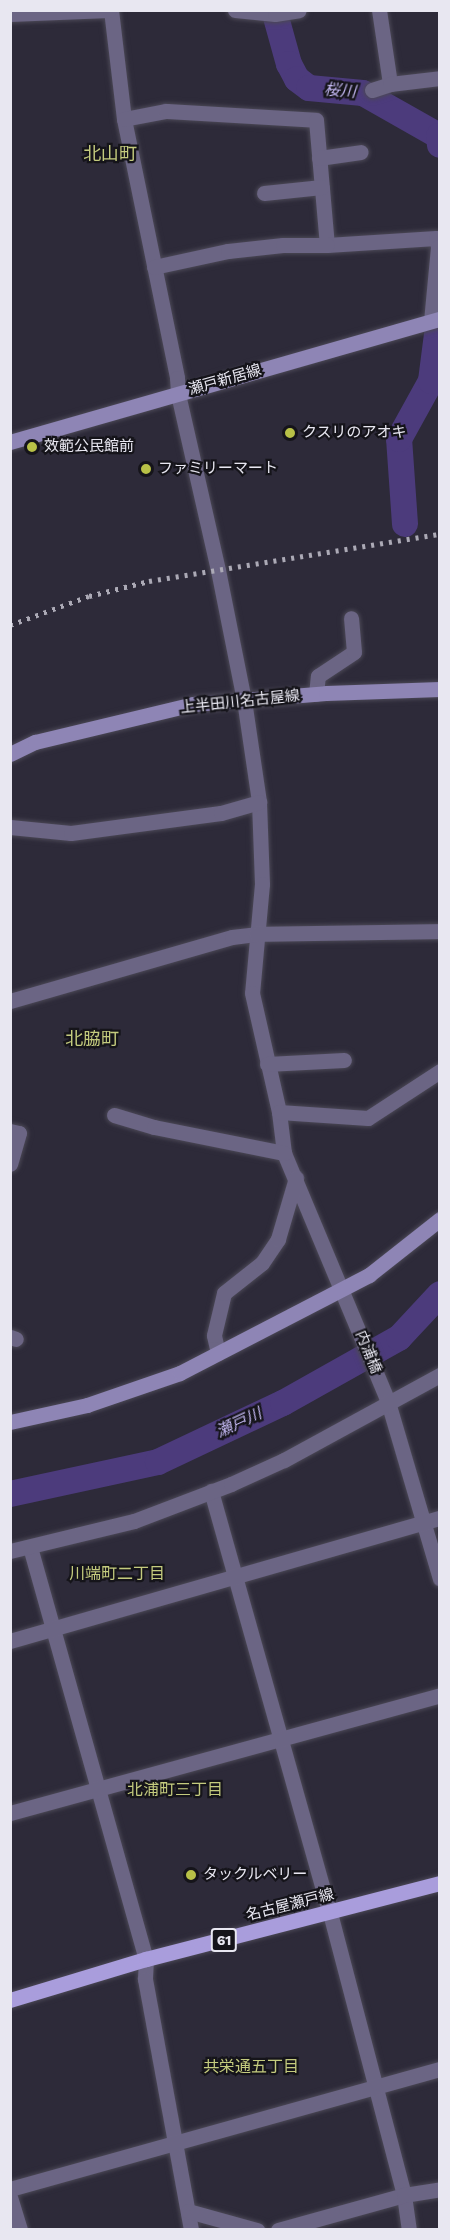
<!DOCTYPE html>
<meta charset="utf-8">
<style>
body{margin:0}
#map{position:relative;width:450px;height:2240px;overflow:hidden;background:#2d2a39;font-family:"Work Sans","Noto Sans JP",sans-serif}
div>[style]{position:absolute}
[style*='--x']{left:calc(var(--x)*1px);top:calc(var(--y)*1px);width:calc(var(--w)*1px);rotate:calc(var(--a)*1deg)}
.river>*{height:26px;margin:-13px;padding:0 13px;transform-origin:13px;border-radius:13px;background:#4c3b7c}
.roads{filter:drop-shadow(0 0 2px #4b4856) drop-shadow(0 0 2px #4b4856)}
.street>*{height:15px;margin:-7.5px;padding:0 7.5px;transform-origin:7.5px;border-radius:7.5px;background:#6b6584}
.secondary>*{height:15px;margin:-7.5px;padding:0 7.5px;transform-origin:7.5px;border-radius:7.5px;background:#8e85b5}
.primary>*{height:15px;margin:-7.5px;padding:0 7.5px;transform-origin:7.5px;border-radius:7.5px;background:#a99ddc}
.rail>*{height:4.5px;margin-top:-2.25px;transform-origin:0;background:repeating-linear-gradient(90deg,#acaab6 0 3px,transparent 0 9px)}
.dots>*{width:16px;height:16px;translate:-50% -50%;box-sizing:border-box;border:3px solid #15141a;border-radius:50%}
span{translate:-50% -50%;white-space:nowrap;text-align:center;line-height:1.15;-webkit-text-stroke:4.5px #15141a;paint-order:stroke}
.shield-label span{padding:2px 4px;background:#15141a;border:2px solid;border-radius:4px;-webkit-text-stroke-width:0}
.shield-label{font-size:14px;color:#e8e7f1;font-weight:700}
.street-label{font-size:15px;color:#e8e7f1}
.poi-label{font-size:15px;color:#e8e7f1}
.left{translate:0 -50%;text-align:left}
.water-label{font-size:16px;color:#c3b8f2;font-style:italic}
.neighbourhood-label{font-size:16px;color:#c4cb7e}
.quarter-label{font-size:18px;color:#c4cb7e}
.frame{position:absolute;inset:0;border:12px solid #e8e7f1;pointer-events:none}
</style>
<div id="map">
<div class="river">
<div style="--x:274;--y:10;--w:56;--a:74.5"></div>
<div style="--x:289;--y:64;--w:17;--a:62"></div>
<div style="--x:297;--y:79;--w:15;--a:37"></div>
<div style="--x:309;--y:88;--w:54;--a:5.3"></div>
<div style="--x:363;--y:93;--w:87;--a:29.5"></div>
<div style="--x:439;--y:136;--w:9;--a:84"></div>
<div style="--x:405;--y:524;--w:85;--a:-94"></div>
<div style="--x:399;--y:439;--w:66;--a:-61.1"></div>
<div style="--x:431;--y:381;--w:71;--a:-82.7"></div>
<div style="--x:10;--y:1494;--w:151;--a:-12.2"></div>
<div style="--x:158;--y:1462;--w:138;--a:-25.3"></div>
<div style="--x:283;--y:1403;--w:133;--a:-29.3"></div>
<div style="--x:399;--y:1338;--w:60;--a:-47"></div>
</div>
<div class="roads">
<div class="street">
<div style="--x:111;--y:10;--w:110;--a:83.2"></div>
<div style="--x:124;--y:119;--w:264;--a:78.4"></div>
<div style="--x:177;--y:378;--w:16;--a:86"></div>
<div style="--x:178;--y:394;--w:180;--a:77.2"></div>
<div style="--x:218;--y:570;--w:133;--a:78.7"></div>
<div style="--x:244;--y:700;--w:103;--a:81.6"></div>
<div style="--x:259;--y:802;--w:82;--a:87.9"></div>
<div style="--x:262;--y:884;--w:109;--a:95.2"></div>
<div style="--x:252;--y:993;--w:122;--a:77.2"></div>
<div style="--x:279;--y:1112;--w:41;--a:83"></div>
<div style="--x:284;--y:1153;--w:270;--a:67.3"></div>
<div style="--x:388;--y:1402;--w:184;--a:73.6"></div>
<div style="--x:235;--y:10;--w:40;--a:5.7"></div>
<div style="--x:275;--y:14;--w:24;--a:-9"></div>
<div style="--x:379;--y:10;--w:75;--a:81.5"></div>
<div style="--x:10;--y:14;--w:99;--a:-2.3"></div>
<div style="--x:372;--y:90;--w:19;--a:-18"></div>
<div style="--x:390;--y:84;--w:50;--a:-6.8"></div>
<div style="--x:124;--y:119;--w:43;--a:-10.8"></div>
<div style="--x:166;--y:111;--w:150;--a:3.4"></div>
<div style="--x:316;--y:120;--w:125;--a:85"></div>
<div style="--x:327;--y:245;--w:109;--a:-3.7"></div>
<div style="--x:436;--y:238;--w:9;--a:77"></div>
<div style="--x:438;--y:247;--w:74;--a:95.4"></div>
<div style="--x:319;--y:158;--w:42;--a:-8.1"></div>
<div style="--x:264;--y:193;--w:58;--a:-5.9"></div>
<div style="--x:154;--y:267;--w:76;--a:-12.2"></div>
<div style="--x:228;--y:251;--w:55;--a:-6.2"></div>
<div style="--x:283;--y:245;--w:44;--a:0"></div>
<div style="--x:316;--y:694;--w:18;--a:-84"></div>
<div style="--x:318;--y:676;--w:43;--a:-33.7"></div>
<div style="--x:354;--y:652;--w:34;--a:-95"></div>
<div style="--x:10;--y:827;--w:61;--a:5.6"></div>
<div style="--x:71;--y:833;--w:151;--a:-7.6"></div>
<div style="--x:221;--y:813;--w:40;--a:-16"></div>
<div style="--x:10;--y:1001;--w:231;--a:-16.1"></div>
<div style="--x:232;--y:937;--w:24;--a:-7"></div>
<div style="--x:256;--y:934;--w:184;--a:-0.9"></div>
<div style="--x:267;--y:1064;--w:77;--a:-3"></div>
<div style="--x:279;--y:1112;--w:89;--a:3.9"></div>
<div style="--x:368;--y:1118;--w:86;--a:-33.1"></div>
<div style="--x:114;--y:1115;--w:42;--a:16.7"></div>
<div style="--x:154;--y:1127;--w:133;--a:11.3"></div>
<div style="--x:10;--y:1131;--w:9;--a:13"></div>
<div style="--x:19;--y:1133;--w:32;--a:106"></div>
<div style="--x:10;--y:1337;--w:6;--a:18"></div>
<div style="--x:218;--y:1353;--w:18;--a:-103"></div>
<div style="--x:214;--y:1335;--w:43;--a:-76.6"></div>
<div style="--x:224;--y:1293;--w:48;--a:-38.3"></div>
<div style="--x:262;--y:1263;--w:29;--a:-56"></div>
<div style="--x:278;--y:1239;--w:64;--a:-73.6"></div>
<div style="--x:211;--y:1491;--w:438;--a:74.3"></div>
<div style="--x:330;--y:1913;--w:292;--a:75.3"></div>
<div style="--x:404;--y:2195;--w:35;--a:82"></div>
<div style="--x:30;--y:1547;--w:428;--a:74.3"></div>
<div style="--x:146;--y:1959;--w:20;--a:93"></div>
<div style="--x:145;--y:1979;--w:255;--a:79.6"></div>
<div style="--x:10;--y:1551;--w:128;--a:-13.6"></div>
<div style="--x:134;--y:1521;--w:104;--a:-20.9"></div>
<div style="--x:231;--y:1484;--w:58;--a:-24.4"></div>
<div style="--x:284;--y:1460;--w:178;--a:-28.6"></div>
<div style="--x:10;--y:1641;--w:447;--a:-16"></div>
<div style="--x:10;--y:1813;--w:446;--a:-15.3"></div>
<div style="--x:10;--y:2189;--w:446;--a:-15.6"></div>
<div style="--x:10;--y:2197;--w:34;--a:73"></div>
<div style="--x:188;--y:2211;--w:72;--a:15.4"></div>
<div style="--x:278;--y:2230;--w:131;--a:-15.5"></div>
<div style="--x:404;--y:2195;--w:36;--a:-9"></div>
</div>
<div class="secondary">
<div style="--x:10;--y:442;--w:447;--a:-16"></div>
<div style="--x:10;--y:754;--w:28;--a:-26"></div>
<div style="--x:35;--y:742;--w:163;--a:-13.5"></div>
<div style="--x:193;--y:704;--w:133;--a:-4.7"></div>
<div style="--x:326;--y:693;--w:114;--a:-2"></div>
<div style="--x:10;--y:1422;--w:79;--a:-12.4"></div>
<div style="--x:87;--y:1405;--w:98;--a:-19"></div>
<div style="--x:180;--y:1373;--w:213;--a:-27.4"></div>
<div style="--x:369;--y:1275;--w:90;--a:-38.3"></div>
</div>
<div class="primary">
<div style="--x:10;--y:2000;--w:142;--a:-16.8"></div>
<div style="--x:146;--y:1959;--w:304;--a:-14.5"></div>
</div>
</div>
<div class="rail">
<div style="--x:10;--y:625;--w:84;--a:-20.2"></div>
<div style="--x:89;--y:596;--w:62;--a:-14"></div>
<div style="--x:149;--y:581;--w:295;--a:-9.2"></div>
</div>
<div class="dots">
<div style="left:290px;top:433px;background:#b8c147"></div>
<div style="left:32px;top:447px;background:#b8c147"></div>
<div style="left:146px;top:469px;background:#b8c147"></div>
<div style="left:191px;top:1875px;background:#b8c147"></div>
</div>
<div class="shield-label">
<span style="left:224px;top:1940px">61</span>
</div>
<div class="street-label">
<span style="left:225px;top:380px;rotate:-16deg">瀬戸新居線</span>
<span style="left:240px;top:702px;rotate:-6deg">上半田川名古屋線</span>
<span style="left:368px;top:1352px;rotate:68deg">内浦橋</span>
<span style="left:290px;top:1905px;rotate:-14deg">名古屋瀬戸線</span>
</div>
<div class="poi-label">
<span class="left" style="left:302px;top:433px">クスリのアオキ</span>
<span class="left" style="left:44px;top:447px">效範公民館前</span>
<span class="left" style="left:158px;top:469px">ファミリーマート</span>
<span class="left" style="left:203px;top:1875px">タックルベリー</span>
</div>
<div class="water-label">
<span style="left:340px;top:91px;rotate:5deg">桜川</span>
<span style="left:239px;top:1423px;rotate:-25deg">瀬戸川</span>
</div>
<div class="neighbourhood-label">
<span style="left:117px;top:1574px">川端町二丁目</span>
<span style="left:175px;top:1790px">北浦町三丁目</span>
<span style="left:251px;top:2067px">共栄通五丁目</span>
</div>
<div class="quarter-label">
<span style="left:110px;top:154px">北山町</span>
<span style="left:92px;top:1039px">北脇町</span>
</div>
<div class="frame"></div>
</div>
